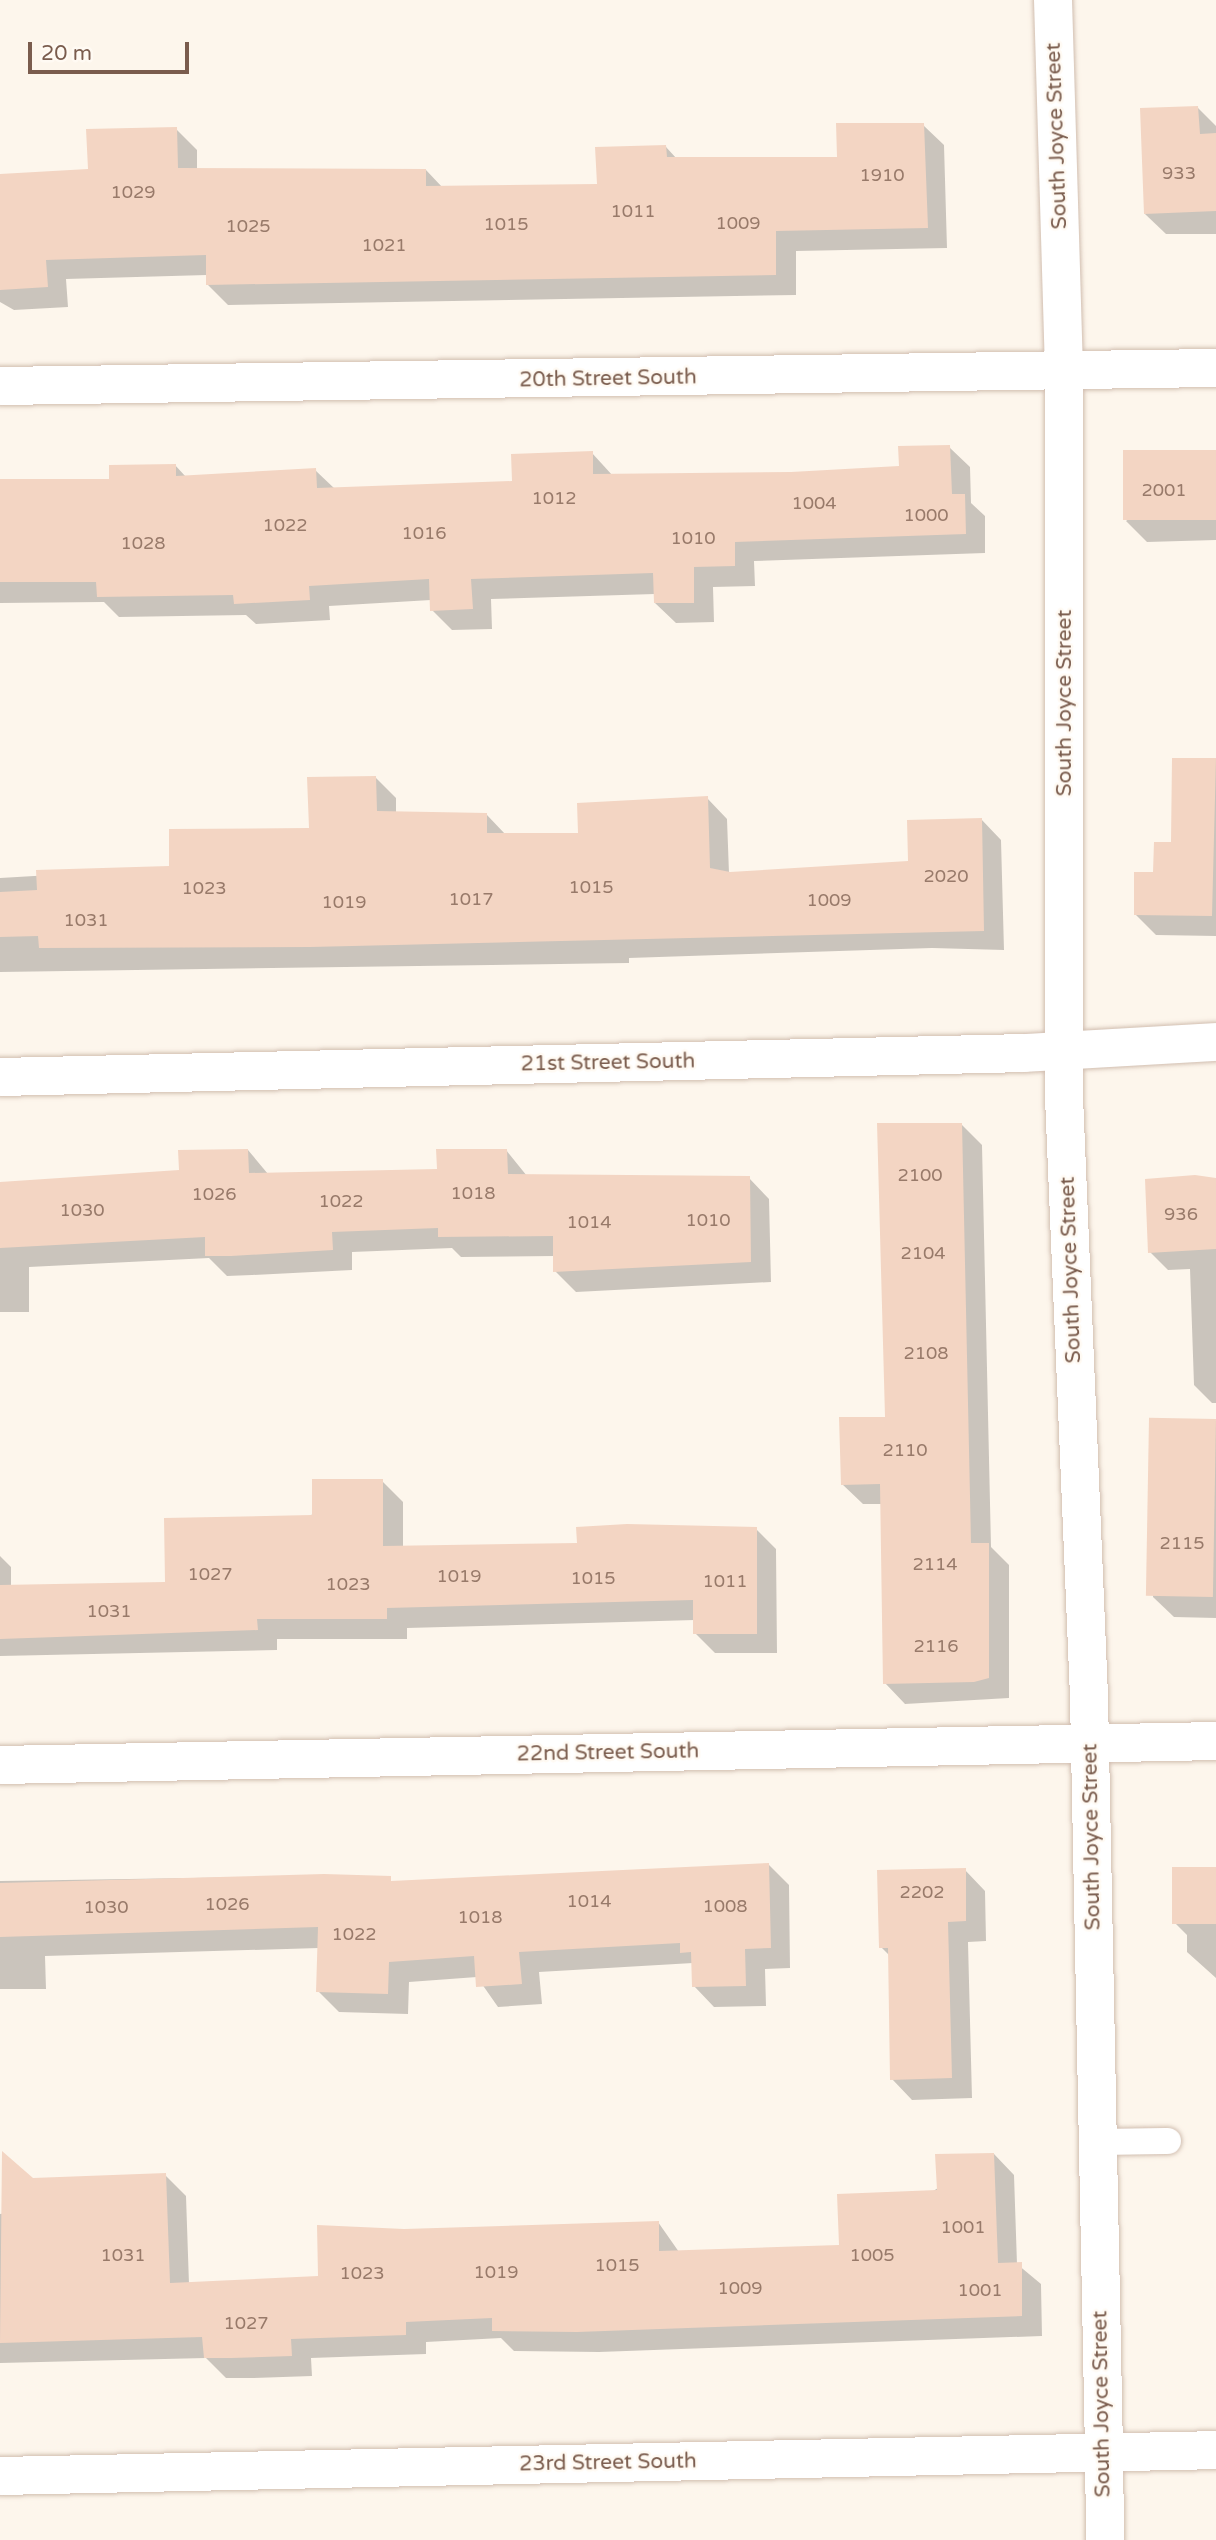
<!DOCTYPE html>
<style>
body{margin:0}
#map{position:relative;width:1216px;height:2540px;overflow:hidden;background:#fdf6ec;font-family:"Varela Round",sans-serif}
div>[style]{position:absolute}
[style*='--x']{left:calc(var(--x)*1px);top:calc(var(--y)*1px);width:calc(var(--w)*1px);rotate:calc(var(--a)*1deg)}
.shadow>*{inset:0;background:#0003}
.building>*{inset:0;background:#f3d5c3;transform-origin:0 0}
.roads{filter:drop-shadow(0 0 2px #d1beb0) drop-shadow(0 0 2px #d1beb0)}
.lane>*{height:26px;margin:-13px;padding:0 13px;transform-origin:13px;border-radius:13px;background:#fff}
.street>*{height:38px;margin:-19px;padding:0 19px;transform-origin:19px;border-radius:19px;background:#fff}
.secondary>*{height:38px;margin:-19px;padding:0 19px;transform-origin:19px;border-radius:19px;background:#fff}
span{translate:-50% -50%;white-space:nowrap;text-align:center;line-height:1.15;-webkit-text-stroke:5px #fffaf3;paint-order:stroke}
.number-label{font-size:18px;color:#987a6a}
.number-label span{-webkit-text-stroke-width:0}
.street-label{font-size:21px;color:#7a5c4d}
.scale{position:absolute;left:28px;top:42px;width:161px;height:32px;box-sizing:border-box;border:4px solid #7a5c4d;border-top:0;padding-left:9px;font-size:21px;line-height:24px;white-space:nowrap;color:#7a5c4d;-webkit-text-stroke:5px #fffaf3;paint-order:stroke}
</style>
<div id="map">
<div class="shadow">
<div style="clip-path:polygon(1198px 108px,1216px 126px,1216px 234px,1166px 234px,1145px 214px)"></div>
<div style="clip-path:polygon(923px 125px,944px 145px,947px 248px,796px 251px,796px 295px,228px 305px,207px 284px,207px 275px,66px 279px,68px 307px,14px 310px,0 302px,0 175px,89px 170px,176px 129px,197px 150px,197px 170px,426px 170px,443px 188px,598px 186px,666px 147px,677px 159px,839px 159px)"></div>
<div style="clip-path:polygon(949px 447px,970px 467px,971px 503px,985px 516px,985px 553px,754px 561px,755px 586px,713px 587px,714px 622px,676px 623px,655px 603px,655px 594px,491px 599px,492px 629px,452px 630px,432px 610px,431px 600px,329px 606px,330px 620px,256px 624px,246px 615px,119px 617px,104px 602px,0 603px,0 481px,111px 481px,175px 465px,186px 477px,315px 470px,335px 489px,514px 482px,592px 453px,613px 476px,791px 474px,901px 468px)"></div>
<div style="clip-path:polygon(1216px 452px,1216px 540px,1147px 542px,1126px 521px)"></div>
<div style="clip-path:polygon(1173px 759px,1216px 759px,1216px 936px,1156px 935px,1136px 915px,1173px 844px)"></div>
<div style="clip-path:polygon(375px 777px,396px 798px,396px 813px,487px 815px,506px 835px,580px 835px,707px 798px,727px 819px,729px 873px,910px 862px,981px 819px,1001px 840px,1004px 950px,932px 948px,629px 958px,629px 963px,0 972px,0 878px,171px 868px,310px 829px)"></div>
<div style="clip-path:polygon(961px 1124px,982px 1145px,991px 1547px,1009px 1565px,1009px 1698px,905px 1704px,885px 1683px,882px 1504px,863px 1504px,842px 1484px,887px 1418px)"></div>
<div style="clip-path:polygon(248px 1150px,268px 1174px,439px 1171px,506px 1150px,527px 1176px,749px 1178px,769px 1199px,771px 1282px,576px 1292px,555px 1271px,555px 1256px,461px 1257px,452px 1248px,352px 1252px,352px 1270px,252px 1275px,227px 1276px,209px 1258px,29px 1267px,29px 1312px,0 1312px,0 1184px,181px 1171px)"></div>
<div style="clip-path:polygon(1216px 1180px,1216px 1403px,1212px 1403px,1194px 1385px,1190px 1269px,1168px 1270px,1150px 1252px)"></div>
<div style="clip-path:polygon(1216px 1421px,1216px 1618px,1174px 1617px,1153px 1597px,1151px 1422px)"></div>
<div style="clip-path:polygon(382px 1481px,403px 1502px,403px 1548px,579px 1544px,756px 1529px,776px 1549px,777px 1653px,715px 1653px,695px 1633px,695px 1620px,407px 1628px,407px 1639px,277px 1639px,277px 1650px,0 1656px,0 1556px,11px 1567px,11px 1587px,167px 1584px)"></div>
<div style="clip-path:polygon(769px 1865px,789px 1885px,790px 1968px,765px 1969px,766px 2006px,714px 2007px,694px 1986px,693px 1963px,539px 1972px,542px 2004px,498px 2007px,477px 1977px,409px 1982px,408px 2014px,339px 2012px,318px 1991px,319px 1948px,45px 1956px,46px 1989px,0 1989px,0 1881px,324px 1876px,395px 1883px)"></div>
<div style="clip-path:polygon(1216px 1869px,1216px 1978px,1187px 1952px,1187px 1935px,1175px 1923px)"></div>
<div style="clip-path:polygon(965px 1870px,985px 1891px,986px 1941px,968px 1942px,972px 2098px,912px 2100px,892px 2079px,890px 1956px,881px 1947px)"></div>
<div style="clip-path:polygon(994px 2154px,1014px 2175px,1017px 2264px,1041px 2284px,1042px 2336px,599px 2352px,514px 2351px,501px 2338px,426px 2342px,426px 2354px,311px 2358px,312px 2376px,253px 2378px,226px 2378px,206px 2358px,0 2363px,0 2214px,7px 2213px,32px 2180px,165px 2175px,186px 2196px,189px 2284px,320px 2278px,404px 2231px,658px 2222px,679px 2252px,841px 2247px)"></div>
</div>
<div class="building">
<div style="clip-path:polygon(1198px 106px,1200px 134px,1216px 133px,1216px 211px,1144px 214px,1140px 108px)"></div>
<div style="clip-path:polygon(836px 123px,924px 123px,928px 228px,776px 231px,776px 275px,206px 285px,206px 255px,46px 260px,48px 287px,0 290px,0 174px,88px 169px,86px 129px,177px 127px,178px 168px,426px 169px,426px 186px,597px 184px,595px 147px,666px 145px,667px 157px,837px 157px)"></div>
<div style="clip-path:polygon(950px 445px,952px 494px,965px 494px,966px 534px,735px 542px,735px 566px,694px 567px,694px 603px,654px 603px,653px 573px,471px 579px,473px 609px,430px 611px,429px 579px,309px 586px,310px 600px,234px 604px,233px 595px,97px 597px,96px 582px,0 582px,0 479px,109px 479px,109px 465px,176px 464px,176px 476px,316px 468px,317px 488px,512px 481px,511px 454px,593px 451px,593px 474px,791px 472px,899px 466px,898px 446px)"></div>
<div style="left:1216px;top:450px;width:70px;height:93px;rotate:90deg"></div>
<div style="clip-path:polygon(1172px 758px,1216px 758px,1212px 916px,1134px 915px,1134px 872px,1153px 872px,1154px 842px,1171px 842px)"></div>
<div style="clip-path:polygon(376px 776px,377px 811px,487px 813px,487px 833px,578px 833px,577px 803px,708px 796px,710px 868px,730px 872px,908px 861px,907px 820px,982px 818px,984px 931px,310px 947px,39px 948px,38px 936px,0 937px,0 892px,37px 890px,36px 870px,169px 866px,169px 829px,309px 828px,307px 777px)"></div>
<div style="clip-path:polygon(877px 1123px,962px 1123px,971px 1543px,989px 1543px,989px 1678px,974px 1682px,883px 1684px,880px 1484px,841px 1485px,839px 1417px,885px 1417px)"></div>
<div style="clip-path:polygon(248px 1149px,249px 1173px,437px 1169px,436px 1149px,507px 1149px,508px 1174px,750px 1176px,751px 1262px,553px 1272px,553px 1236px,438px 1237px,438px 1228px,332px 1232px,333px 1250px,231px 1256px,205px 1256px,205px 1237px,0 1248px,0 1182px,179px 1170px,178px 1150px)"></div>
<div style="clip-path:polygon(1195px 1175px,1216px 1178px,1216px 1249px,1148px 1253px,1145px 1179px)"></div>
<div style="left:1216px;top:1419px;width:178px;height:67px;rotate:91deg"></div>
<div style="clip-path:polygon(312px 1479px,383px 1479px,383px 1546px,577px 1543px,576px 1527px,627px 1524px,757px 1527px,757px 1634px,693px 1634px,693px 1600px,387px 1608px,387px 1619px,257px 1619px,258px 1630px,0 1639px,0 1585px,165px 1582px,164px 1518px,312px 1515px)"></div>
<div style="clip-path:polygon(769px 1863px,771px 1948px,745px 1949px,746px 1986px,692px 1987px,691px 1952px,680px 1953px,680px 1943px,519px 1952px,522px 1984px,476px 1987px,474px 1956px,389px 1962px,388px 1994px,316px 1992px,318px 1927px,0 1937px,0 1883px,324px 1874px,391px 1876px,391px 1881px)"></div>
<div style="left:1216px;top:1867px;width:57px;height:44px;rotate:90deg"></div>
<div style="clip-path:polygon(966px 1868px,966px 1921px,948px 1922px,952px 2078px,890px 2080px,888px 1948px,879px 1948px,877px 1870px)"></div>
<div style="clip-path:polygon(2px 2151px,33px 2178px,166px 2173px,170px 2283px,318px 2276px,317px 2225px,404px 2229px,659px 2221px,659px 2251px,839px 2245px,837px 2194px,937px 2190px,935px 2154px,994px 2153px,998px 2263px,1022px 2262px,1022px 2316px,577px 2332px,492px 2331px,492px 2318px,406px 2322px,406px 2335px,291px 2339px,292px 2356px,231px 2358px,204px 2358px,202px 2337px,0 2343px)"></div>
</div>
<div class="roads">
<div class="lane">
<div style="--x:1097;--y:2142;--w:71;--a:-0.8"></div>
</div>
<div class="street">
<div style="--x:0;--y:386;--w:1216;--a:-0.85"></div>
<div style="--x:0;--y:1077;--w:1024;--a:-1.34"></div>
<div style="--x:1024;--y:1053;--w:192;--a:-3.3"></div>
<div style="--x:0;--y:1765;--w:1216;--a:-1.13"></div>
<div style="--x:1104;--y:2452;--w:88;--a:89.3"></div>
</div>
<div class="secondary">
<div style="--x:1053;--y:0;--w:374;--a:88.3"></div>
<div style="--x:1064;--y:374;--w:723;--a:90"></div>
<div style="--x:1064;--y:1097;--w:601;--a:87.61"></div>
<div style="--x:1089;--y:1697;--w:755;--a:88.86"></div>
<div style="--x:0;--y:2476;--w:1216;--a:-1.22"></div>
</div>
</div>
<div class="number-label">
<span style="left:1179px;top:173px">933</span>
<span style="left:882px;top:175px">1910</span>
<span style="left:133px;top:192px">1029</span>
<span style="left:633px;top:211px">1011</span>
<span style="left:738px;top:223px">1009</span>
<span style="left:506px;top:224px">1015</span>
<span style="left:248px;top:226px">1025</span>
<span style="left:384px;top:245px">1021</span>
<span style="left:1164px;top:490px">2001</span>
<span style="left:554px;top:498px">1012</span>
<span style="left:814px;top:503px">1004</span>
<span style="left:926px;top:515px">1000</span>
<span style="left:285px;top:525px">1022</span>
<span style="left:424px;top:533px">1016</span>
<span style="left:693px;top:538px">1010</span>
<span style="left:143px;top:543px">1028</span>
<span style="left:946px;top:876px">2020</span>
<span style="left:591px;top:887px">1015</span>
<span style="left:204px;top:888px">1023</span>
<span style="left:471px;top:899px">1017</span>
<span style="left:829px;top:900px">1009</span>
<span style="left:344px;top:902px">1019</span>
<span style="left:86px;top:920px">1031</span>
<span style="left:920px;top:1175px">2100</span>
<span style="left:473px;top:1193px">1018</span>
<span style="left:214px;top:1194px">1026</span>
<span style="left:341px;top:1201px">1022</span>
<span style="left:82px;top:1210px">1030</span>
<span style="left:1181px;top:1214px">936</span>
<span style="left:708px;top:1220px">1010</span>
<span style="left:589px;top:1222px">1014</span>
<span style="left:923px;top:1253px">2104</span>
<span style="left:926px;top:1353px">2108</span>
<span style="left:905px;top:1450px">2110</span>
<span style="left:1182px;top:1543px">2115</span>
<span style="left:935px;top:1564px">2114</span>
<span style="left:210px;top:1574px">1027</span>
<span style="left:459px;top:1576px">1019</span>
<span style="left:593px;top:1578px">1015</span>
<span style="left:725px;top:1581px">1011</span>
<span style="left:348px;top:1584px">1023</span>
<span style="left:109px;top:1611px">1031</span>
<span style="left:936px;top:1646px">2116</span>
<span style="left:922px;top:1892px">2202</span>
<span style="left:589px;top:1901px">1014</span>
<span style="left:227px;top:1904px">1026</span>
<span style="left:725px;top:1906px">1008</span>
<span style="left:106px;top:1907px">1030</span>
<span style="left:480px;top:1917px">1018</span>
<span style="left:354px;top:1934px">1022</span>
<span style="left:963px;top:2227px">1001</span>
<span style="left:123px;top:2255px">1031</span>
<span style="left:872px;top:2255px">1005</span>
<span style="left:617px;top:2265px">1015</span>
<span style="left:496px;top:2272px">1019</span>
<span style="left:362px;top:2273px">1023</span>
<span style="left:740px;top:2288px">1009</span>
<span style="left:980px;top:2290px">1001</span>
<span style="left:246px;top:2323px">1027</span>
</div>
<div class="street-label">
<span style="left:1057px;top:136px;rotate:-92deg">South Joyce Street</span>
<span style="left:608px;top:379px;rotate:-1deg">20th Street South</span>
<span style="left:1065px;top:703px;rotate:-90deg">South Joyce Street</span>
<span style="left:608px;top:1063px;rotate:-1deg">21st Street South</span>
<span style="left:1071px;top:1270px;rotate:-92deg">South Joyce Street</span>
<span style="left:608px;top:1753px;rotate:-1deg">22nd Street South</span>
<span style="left:1092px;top:1837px;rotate:-91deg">South Joyce Street</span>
<span style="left:1102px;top:2404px;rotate:-91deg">South Joyce Street</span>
<span style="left:608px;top:2463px;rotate:-1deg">23rd Street South</span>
</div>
<div class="scale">20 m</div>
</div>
